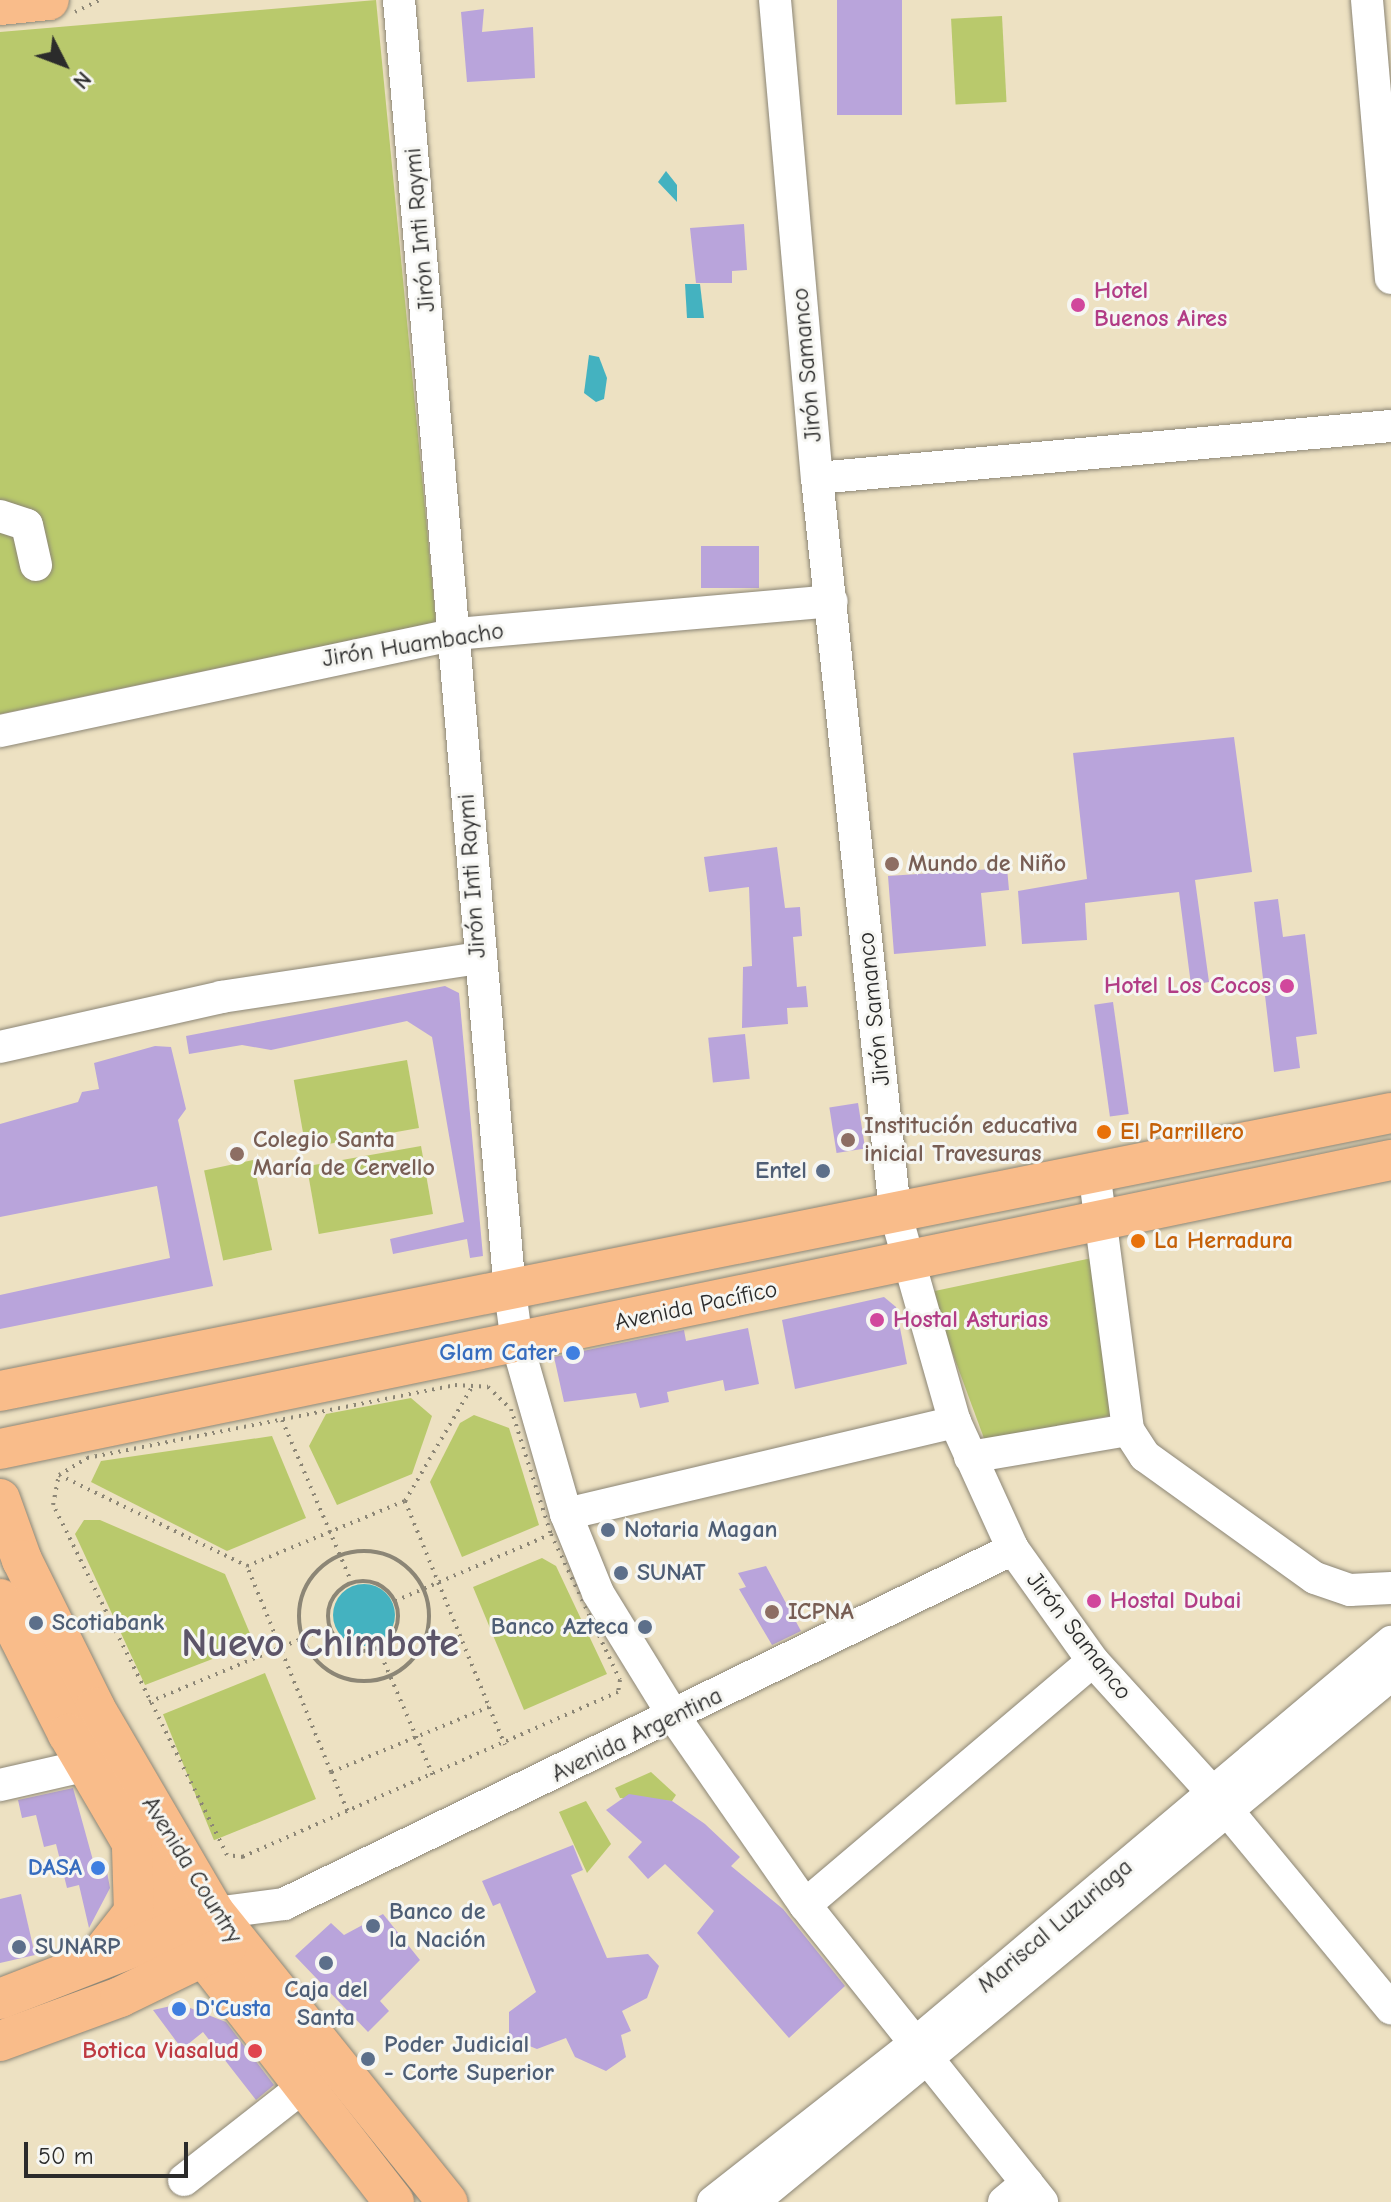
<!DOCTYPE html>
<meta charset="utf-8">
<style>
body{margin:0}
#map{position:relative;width:1391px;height:2202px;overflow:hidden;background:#ede1c2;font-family:"Comic Neue",sans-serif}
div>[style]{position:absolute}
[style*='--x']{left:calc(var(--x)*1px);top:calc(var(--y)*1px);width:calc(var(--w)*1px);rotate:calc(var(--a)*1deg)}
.green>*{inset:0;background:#b9c96c;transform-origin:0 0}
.water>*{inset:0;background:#44b2c0}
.round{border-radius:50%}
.building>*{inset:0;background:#b9a4db;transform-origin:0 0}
.path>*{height:4px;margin-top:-2px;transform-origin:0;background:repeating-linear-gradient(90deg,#8c8676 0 2px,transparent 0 8px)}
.path>.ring{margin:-2px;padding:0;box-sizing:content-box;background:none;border:4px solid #8c8676;border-radius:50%}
.roads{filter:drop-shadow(0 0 2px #8c8676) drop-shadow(0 0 2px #8c8676)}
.minor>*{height:32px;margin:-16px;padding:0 16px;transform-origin:16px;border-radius:16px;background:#fff}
.major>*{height:40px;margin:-20px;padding:0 20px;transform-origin:20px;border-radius:20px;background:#f9bc8a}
.dots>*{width:22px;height:22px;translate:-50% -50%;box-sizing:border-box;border:4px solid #f6f6f2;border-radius:50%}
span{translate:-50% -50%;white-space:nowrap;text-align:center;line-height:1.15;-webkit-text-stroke:6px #f6f6f2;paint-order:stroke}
.street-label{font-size:24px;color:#2b2b2b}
.hotel-label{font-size:24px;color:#b23c85;font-weight:700}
.left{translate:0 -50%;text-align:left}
.right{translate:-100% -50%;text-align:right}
.education-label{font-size:24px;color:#785e54;font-weight:700}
.food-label{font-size:24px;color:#c56008;font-weight:700}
.service-label{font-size:24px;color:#4e5e75;font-weight:700}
.shop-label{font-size:24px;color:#366cbe;font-weight:700}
.health-label{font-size:24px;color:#be3a42;font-weight:700}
.town-label{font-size:40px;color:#5d5569;font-weight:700}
.north{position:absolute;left:24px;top:24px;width:80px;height:80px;-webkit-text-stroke:6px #f6f6f2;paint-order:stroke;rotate:132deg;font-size:22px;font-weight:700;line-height:32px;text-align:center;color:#2b2b2b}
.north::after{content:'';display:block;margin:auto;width:28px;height:36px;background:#2b2b2b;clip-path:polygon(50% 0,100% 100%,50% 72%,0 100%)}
.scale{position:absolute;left:24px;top:2142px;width:164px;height:36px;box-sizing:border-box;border:4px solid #2b2b2b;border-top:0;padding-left:10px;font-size:24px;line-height:28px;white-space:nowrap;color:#2b2b2b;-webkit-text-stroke:6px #f6f6f2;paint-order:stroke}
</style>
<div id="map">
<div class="green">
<div style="clip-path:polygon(376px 0,436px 622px,0 714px,0 32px)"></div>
<div style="left:1002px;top:16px;width:86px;height:51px;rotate:87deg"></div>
<div style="left:407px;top:1060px;width:69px;height:115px;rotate:80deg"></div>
<div style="left:421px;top:1146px;width:69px;height:116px;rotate:80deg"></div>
<div style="left:253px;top:1160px;width:92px;height:50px;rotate:78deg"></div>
<div style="clip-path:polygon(1092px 1258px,1123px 1413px,985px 1441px,930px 1292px)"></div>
<div style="clip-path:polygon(411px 1398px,432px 1416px,412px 1474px,337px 1505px,309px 1446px,326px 1414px)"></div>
<div style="clip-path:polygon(474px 1415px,509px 1428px,539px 1525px,462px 1557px,430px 1482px,460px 1423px)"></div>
<div style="clip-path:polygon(272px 1436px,306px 1518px,227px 1551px,91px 1482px,101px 1461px)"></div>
<div style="clip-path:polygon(84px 1520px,100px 1520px,225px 1574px,254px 1643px,145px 1685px,75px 1534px)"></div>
<div style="clip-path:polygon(542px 1558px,556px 1566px,607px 1674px,524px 1710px,473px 1587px)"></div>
<div style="left:265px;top:1673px;width:136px;height:110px;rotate:68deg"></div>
<div style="clip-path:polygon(651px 1772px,676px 1795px,672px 1801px,620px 1798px,615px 1788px)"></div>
<div style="clip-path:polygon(586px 1801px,611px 1844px,587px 1873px,559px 1812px)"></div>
</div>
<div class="water">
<div style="clip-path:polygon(666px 171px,677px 185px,677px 202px,658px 182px)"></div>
<div style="clip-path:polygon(685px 284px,700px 284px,704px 318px,687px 318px)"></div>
<div style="clip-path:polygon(589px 355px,599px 357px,607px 378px,604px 399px,596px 402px,584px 393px)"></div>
<div class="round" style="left:333px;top:1584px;width:62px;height:62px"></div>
</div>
<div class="building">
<div style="left:837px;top:0;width:65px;height:115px"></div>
<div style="clip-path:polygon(484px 9px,482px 32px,533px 27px,535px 78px,467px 82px,461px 12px)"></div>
<div style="clip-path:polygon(744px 224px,747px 270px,732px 271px,732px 283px,696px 283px,690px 228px)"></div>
<div style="left:759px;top:546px;width:42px;height:58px;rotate:90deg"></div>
<div style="clip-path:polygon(1234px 737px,1252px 872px,1195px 880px,1209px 982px,1191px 985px,1179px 892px,1085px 903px,1087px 940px,1022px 944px,1018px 891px,1087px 879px,1073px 753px)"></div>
<div style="clip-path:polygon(777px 847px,785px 908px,800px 907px,802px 936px,793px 937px,797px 987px,806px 986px,808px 1007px,787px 1008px,788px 1024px,742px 1028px,743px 967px,752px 966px,749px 887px,709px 892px,704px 857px)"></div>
<div style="clip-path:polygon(1007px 868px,1009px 890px,981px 893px,986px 946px,894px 954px,888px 876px)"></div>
<div style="clip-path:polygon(1278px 899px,1283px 937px,1305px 934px,1317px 1034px,1296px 1037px,1300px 1068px,1274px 1072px,1254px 902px)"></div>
<div style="clip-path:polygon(445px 986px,459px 993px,483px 1256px,470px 1258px,467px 1239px,393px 1254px,390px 1239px,464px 1222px,432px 1037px,407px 1021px,271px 1050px,242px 1045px,189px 1054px,186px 1036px)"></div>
<div style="left:1113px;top:1002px;width:113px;height:19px;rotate:82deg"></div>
<div style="left:745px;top:1034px;width:45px;height:37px;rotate:84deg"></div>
<div style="clip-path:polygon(155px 1046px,171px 1047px,186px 1109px,178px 1120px,213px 1286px,0 1329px,0 1295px,170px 1258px,157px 1186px,0 1217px,0 1124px,78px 1102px,82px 1092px,99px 1089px,94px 1063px)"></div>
<div style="left:858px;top:1103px;width:46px;height:29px;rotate:81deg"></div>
<div style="clip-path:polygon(884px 1297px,896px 1307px,907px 1364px,795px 1389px,782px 1320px)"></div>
<div style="clip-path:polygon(748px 1328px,759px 1384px,725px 1391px,723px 1380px,667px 1392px,669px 1402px,640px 1408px,636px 1393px,564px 1402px,554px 1357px,684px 1330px,686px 1341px)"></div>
<div style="clip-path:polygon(766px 1566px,801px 1631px,772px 1645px,739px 1589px,746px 1587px,738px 1573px)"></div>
<div style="clip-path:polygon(73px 1788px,94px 1864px,105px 1861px,110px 1888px,89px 1928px,79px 1885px,67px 1888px,56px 1844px,44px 1847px,36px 1815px,22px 1818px,18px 1800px)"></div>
<div style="clip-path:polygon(629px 1794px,672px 1801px,705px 1824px,740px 1857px,731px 1866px,783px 1909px,845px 1986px,789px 2038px,697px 1933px,714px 1911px,665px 1864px,648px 1879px,628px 1857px,642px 1842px,606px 1810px)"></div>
<div style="clip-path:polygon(573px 1845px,583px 1870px,571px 1875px,607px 1958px,648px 1954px,659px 1966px,647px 1998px,622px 2011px,631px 2031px,621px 2035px,626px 2057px,606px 2071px,575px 2057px,566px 2038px,537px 2049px,509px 2038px,509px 2012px,536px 1992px,500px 1903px,493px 1906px,482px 1881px)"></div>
<div style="clip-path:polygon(21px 1894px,35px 1955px,0 1963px,0 1899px)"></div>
<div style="clip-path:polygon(383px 1914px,420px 1960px,380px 2001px,389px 2011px,368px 2032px,295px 1956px,331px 1923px,344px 1935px)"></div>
<div style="clip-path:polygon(180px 2004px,226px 2022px,274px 2085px,256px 2100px,203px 2032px,182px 2049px,153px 2010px)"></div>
</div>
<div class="path">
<div style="--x:75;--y:12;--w:28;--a:-26"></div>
<div style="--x:455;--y:1385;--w:33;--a:3"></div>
<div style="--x:488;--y:1387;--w:32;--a:44"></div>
<div style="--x:511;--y:1409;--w:131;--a:72.3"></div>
<div style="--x:551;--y:1534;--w:161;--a:64.7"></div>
<div style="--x:620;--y:1680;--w:12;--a:99"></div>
<div style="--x:618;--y:1692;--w:410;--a:156.3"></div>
<div style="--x:243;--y:1857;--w:16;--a:-173"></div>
<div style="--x:227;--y:1855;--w:391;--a:-116.4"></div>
<div style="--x:53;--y:1505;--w:31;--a:-79"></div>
<div style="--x:59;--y:1475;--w:33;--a:-31"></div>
<div style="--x:87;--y:1458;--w:375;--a:-11.2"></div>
<div style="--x:282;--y:1420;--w:177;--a:66.8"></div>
<div style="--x:59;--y:1475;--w:209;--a:25.8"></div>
<div style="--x:405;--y:1501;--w:222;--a:67.8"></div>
<div style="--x:489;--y:1707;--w:171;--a:157.6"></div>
<div style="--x:331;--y:1772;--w:222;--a:-112.2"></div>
<div style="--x:247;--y:1566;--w:171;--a:-22.4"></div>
<div style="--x:405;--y:1501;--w:134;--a:-59.6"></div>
<div class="ring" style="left:299px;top:1551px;width:126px;height:126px"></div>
<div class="ring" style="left:328px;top:1581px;width:66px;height:66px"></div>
<div style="--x:395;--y:1601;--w:168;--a:-23.2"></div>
<div style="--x:378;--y:1648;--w:139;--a:66.7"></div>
<div style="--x:149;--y:1702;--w:196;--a:-22.5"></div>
<div style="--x:489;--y:1707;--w:41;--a:67.2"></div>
<div style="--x:331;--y:1772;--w:43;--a:67"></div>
</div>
<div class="roads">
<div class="minor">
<div style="--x:399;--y:0;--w:1296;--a:85.09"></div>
<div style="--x:510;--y:1291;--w:52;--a:82.3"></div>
<div style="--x:517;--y:1343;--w:178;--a:74"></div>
<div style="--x:566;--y:1514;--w:85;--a:67.9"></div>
<div style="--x:598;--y:1593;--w:147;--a:58.4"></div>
<div style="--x:675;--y:1718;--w:228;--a:55.2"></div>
<div style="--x:805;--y:1905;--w:380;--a:51.4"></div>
<div style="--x:775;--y:0;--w:480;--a:85"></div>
<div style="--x:817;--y:478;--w:738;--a:83.93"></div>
<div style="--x:895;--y:1212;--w:218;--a:74.1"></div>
<div style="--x:955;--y:1422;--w:140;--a:65.5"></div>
<div style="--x:1013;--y:1549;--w:138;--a:54.5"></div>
<div style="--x:1093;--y:1661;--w:177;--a:47.7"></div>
<div style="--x:1212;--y:1792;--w:281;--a:50.4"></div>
<div style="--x:1367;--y:0;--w:279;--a:85.1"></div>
<div style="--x:817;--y:478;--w:576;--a:-5.18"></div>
<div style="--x:0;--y:516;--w:28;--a:18"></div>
<div style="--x:27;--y:525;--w:41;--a:77.3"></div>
<div style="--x:0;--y:731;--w:466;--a:-12"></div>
<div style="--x:456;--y:634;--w:377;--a:-5"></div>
<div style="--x:0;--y:1047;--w:227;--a:-12.7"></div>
<div style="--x:221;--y:997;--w:260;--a:-8.6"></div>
<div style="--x:1094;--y:1171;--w:261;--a:82.5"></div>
<div style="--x:1128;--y:1430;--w:31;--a:57"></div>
<div style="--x:1145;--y:1456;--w:209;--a:35.7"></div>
<div style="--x:1315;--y:1578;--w:37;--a:19"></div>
<div style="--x:1350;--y:1590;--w:41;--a:-2.8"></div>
<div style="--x:970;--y:1457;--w:160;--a:-9.7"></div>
<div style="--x:566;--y:1514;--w:400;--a:-13.3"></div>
<div style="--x:0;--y:1785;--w:89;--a:-12.9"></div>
<div style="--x:805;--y:1905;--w:377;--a:-40.3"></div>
<div style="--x:215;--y:1913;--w:70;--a:-7.4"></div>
<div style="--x:284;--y:1904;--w:811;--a:-25.96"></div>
<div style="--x:184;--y:2180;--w:154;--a:-38.1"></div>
<div style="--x:713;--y:2202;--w:261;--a:-38.1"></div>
<div style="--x:918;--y:2041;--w:619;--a:-40.15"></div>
<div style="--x:753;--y:2202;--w:828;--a:-39.56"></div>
<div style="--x:1004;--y:2202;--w:30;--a:-40"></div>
</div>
<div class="major">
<div style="--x:0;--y:5;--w:49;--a:-5.8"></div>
<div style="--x:0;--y:1391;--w:1419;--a:-11.3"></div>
<div style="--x:0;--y:1449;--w:1421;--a:-11.74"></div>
<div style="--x:0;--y:1499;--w:65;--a:70.2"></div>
<div style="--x:22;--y:1560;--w:165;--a:63.7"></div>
<div style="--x:95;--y:1708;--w:238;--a:59.7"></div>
<div style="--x:215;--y:1913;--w:371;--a:51.2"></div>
<div style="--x:0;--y:1599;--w:151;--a:63.3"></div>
<div style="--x:68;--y:1734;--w:227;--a:59.6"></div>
<div style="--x:183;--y:1930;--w:344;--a:52.2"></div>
<div style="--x:97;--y:1959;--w:60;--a:-51.8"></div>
<div style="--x:134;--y:1912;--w:63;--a:-91.8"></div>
<div style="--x:0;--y:1999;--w:220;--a:-21.3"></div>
<div style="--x:0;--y:2041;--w:128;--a:-20.1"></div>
<div style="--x:120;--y:1997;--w:119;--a:-25.9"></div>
</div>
</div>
<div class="dots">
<div style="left:1078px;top:305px;background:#d1479c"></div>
<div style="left:892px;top:864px;background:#8d6e63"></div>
<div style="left:1287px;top:986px;background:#d1479c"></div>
<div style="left:1104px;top:1132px;background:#e8710a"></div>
<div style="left:848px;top:1140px;background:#8d6e63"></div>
<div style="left:237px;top:1154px;background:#8d6e63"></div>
<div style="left:823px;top:1171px;background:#5c6f8a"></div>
<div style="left:1138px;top:1241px;background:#e8710a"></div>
<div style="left:877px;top:1320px;background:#d1479c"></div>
<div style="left:573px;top:1353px;background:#3f7fe0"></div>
<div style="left:608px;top:1530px;background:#5c6f8a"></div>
<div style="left:621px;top:1573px;background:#5c6f8a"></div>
<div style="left:1094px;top:1601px;background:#d1479c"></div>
<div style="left:772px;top:1612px;background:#8d6e63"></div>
<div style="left:36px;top:1623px;background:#5c6f8a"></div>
<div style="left:645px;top:1627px;background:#5c6f8a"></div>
<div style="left:98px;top:1868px;background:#3f7fe0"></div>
<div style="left:373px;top:1926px;background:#5c6f8a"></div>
<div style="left:19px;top:1947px;background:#5c6f8a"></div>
<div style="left:326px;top:1963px;background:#5c6f8a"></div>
<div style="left:179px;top:2009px;background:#3f7fe0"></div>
<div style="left:255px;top:2051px;background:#e0444e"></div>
<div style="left:368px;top:2059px;background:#5c6f8a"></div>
</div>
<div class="street-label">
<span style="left:420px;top:230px;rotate:-95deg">Jirón Inti Raymi</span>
<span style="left:807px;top:365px;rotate:-95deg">Jirón Samanco</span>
<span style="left:413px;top:645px;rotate:-9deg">Jirón Huambacho</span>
<span style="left:472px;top:876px;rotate:-94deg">Jirón Inti Raymi</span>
<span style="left:874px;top:1009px;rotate:-96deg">Jirón Samanco</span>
<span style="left:696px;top:1306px;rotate:-12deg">Avenida Pacífico</span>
<span style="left:1079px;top:1636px;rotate:52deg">Jirón Samanco</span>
<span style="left:637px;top:1735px;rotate:-26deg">Avenida Argentina</span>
<span style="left:192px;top:1870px;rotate:58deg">Avenida Country</span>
<span style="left:1055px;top:1926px;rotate:-40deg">Mariscal Luzuriaga</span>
</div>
<div class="hotel-label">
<span class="left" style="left:1094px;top:305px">Hotel<br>Buenos Aires</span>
<span class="right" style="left:1271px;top:986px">Hotel Los Cocos</span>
<span class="left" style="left:893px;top:1320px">Hostal Asturias</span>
<span class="left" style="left:1110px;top:1601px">Hostal Dubai</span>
</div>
<div class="education-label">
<span class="left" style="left:908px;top:864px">Mundo de Niño</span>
<span class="left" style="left:864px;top:1140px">Institución educativa<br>inicial Travesuras</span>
<span class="left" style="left:253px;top:1154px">Colegio Santa<br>María de Cervello</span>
<span class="left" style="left:788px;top:1612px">ICPNA</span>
</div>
<div class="food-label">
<span class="left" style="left:1120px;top:1132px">El Parrillero</span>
<span class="left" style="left:1154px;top:1241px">La Herradura</span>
</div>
<div class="service-label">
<span class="right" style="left:807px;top:1171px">Entel</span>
<span class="left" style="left:624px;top:1530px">Notaria Magan</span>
<span class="left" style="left:637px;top:1573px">SUNAT</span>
<span class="left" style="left:52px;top:1623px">Scotiabank</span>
<span class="right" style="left:629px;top:1627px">Banco Azteca</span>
<span class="left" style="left:389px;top:1926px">Banco de<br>la Nación</span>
<span class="left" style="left:35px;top:1947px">SUNARP</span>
<span style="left:326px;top:2004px">Caja del<br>Santa</span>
<span class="left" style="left:384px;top:2059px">Poder Judicial<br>- Corte Superior</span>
</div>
<div class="shop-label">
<span class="right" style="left:557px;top:1353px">Glam Cater</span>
<span class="right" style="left:82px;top:1868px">DASA</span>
<span class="left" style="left:195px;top:2009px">D'Custa</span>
</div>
<div class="health-label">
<span class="right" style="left:239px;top:2051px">Botica Viasalud</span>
</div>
<div class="town-label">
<span style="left:320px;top:1643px">Nuevo Chimbote</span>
</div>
<div class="north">N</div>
<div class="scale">50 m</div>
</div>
